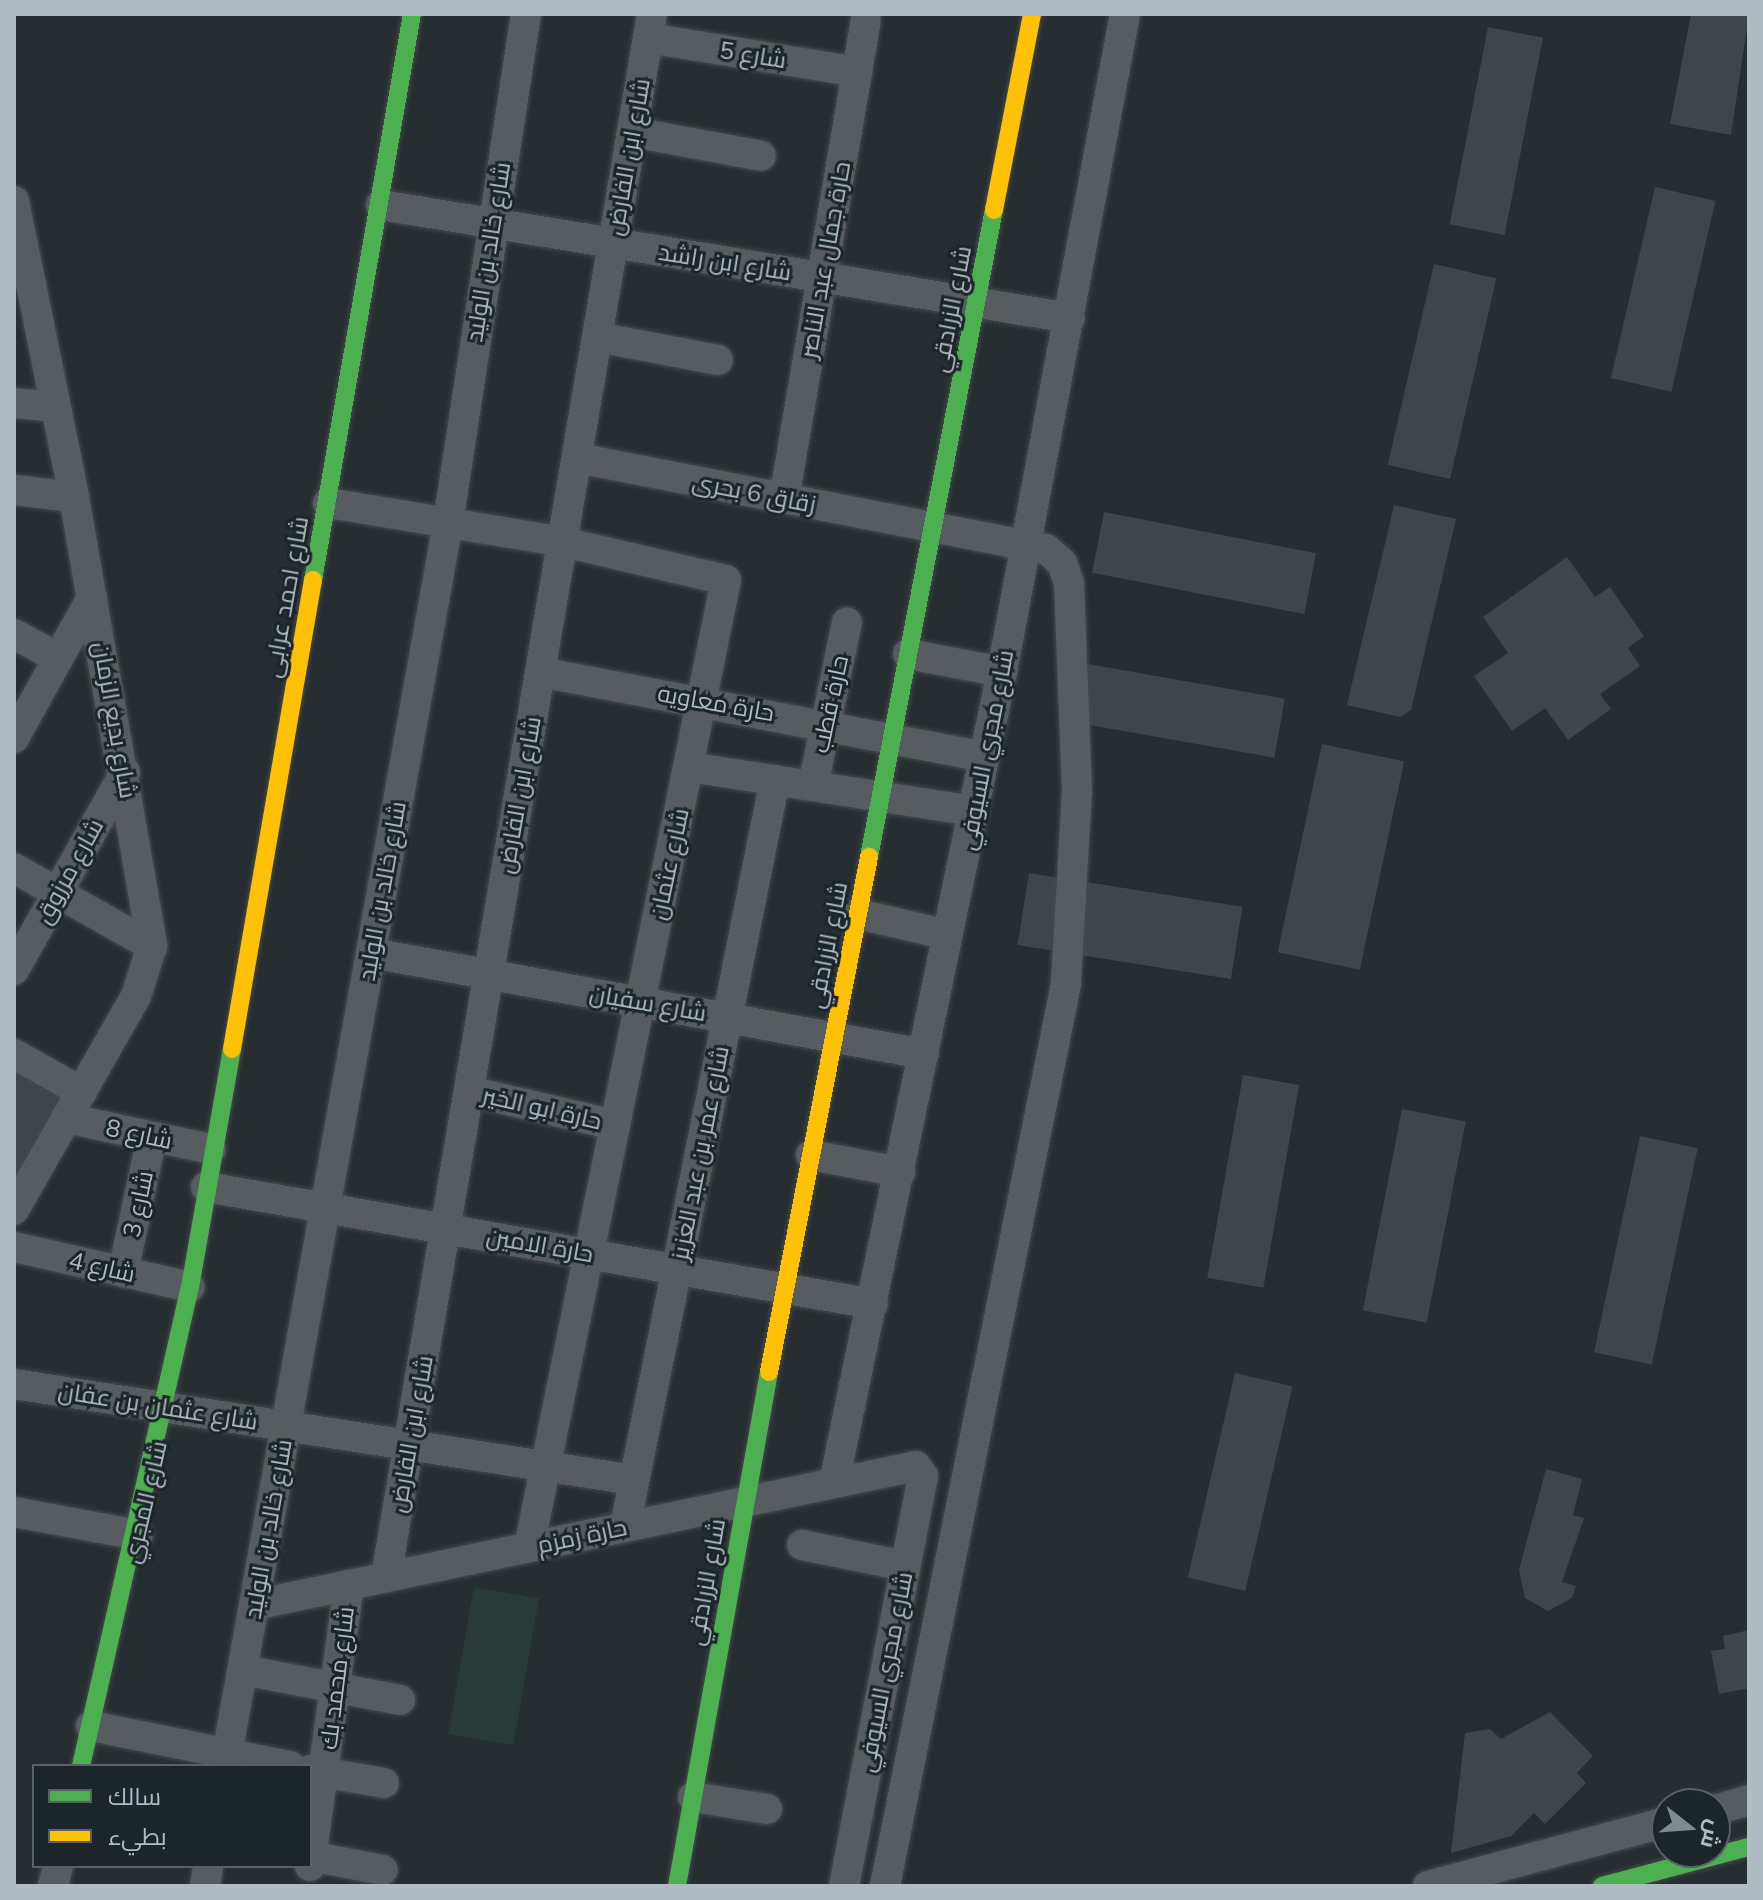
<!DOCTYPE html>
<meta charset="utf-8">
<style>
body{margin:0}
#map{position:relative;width:1763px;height:1900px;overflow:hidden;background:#262e31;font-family:Mulish,Cairo,sans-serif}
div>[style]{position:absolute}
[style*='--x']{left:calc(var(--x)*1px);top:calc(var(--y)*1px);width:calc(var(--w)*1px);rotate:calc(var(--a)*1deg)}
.green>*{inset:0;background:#293b36;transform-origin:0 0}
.building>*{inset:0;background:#3f4649;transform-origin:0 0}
.roads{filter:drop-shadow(0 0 2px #44494c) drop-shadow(0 0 2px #44494c)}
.street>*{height:30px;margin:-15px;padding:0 15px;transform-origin:15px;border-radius:15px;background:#565c5f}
.fast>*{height:18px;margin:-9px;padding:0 9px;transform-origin:9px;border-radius:9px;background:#4caf50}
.slow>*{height:18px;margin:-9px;padding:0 9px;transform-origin:9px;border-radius:9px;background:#ffc107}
span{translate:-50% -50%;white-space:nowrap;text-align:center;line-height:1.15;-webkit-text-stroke:6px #1b252a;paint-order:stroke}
.street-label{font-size:24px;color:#b0bcc2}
.frame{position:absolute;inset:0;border:16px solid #b0bcc2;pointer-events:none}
.legend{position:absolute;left:32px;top:1764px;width:280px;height:104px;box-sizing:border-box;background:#1b252a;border:2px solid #576167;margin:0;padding:10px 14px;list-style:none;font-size:24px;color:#b0bcc2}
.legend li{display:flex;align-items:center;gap:16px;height:40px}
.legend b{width:40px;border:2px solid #576167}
.north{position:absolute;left:1651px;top:1788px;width:80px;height:80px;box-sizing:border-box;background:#1b252a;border:2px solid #576167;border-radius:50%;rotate:107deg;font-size:22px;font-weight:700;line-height:32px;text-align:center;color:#b0bcc2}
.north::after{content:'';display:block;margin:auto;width:28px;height:36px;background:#808a8f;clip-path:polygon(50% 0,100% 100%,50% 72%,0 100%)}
</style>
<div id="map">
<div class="green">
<div style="left:474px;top:1587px;width:66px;height:149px;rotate:10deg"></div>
</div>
<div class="building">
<div style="clip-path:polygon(1691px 14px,1749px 14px,1731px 135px,1670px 124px)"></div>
<div style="left:1488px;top:27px;width:56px;height:201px;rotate:11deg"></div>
<div style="left:1655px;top:187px;width:62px;height:196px;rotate:13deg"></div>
<div style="left:1434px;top:264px;width:64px;height:206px;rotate:13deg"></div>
<div style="clip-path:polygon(1394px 505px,1456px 519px,1411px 710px,1400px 717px,1347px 705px)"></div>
<div style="left:1104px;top:512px;width:216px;height:62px;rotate:11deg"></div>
<div style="clip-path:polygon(1567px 557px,1595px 597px,1610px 587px,1644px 636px,1628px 648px,1640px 666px,1600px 694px,1611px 709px,1568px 740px,1545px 708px,1512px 731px,1474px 676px,1508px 653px,1483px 617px)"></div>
<div style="left:1077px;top:662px;width:211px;height:60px;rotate:10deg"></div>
<div style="left:1322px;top:744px;width:84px;height:213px;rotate:12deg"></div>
<div style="left:1029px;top:873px;width:216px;height:73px;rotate:9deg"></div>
<div style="clip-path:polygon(17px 1070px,67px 1098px,14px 1193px,14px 1075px)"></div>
<div style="left:1243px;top:1075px;width:57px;height:206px;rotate:10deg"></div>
<div style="left:1402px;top:1109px;width:65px;height:205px;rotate:11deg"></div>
<div style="left:1640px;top:1136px;width:59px;height:221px;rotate:12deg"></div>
<div style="left:1235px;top:1373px;width:59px;height:210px;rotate:13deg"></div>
<div style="clip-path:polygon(1546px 1469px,1582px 1479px,1573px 1515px,1584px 1518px,1562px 1582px,1576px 1586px,1572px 1598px,1548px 1611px,1525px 1598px,1519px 1570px)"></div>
<div style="clip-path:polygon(1749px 1630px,1749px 1688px,1719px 1694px,1711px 1651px,1725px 1649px,1723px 1636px)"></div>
<div style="clip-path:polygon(1550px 1712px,1593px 1756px,1577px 1773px,1586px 1783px,1545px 1824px,1534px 1813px,1511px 1836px,1451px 1853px,1465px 1733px,1490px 1729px,1501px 1739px)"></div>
</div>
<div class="roads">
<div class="street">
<div style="--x:648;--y:38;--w:212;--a:9.2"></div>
<div style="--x:632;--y:132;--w:131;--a:10.5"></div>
<div style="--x:14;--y:201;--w:302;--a:78.5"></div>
<div style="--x:74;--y:497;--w:456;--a:80.1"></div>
<div style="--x:152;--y:946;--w:52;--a:107.7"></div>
<div style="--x:136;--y:996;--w:246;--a:119.7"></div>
<div style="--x:381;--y:205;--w:698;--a:9.31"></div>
<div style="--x:597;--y:337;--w:123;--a:10.8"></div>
<div style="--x:14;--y:403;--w:41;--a:5.6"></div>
<div style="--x:577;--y:458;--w:478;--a:11"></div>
<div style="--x:1046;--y:549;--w:21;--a:41"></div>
<div style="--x:1062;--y:563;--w:21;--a:71"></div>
<div style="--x:1069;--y:583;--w:208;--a:87.8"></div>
<div style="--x:1077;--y:791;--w:193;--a:93.3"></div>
<div style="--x:1066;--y:984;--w:920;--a:101.35"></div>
<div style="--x:14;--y:490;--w:60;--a:6.7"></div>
<div style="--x:784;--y:499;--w:485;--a:-80.3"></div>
<div style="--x:328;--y:503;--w:238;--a:9.4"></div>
<div style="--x:563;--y:542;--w:167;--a:13.1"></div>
<div style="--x:726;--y:580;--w:987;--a:101.51"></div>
<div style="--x:14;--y:634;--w:50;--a:28.6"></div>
<div style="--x:908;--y:654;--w:96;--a:10.8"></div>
<div style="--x:540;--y:672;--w:452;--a:10.8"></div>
<div style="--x:14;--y:738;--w:161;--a:-61"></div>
<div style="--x:689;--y:767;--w:287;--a:8.8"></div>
<div style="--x:813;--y:786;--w:167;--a:-78.3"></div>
<div style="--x:14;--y:868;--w:159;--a:29.5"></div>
<div style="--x:858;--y:914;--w:92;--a:13.1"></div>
<div style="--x:371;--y:953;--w:562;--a:10.35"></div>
<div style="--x:14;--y:970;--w:227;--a:-60.7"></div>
<div style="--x:14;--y:1054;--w:78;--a:29.2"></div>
<div style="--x:469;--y:1091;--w:150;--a:13.1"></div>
<div style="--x:66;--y:1118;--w:148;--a:12.1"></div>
<div style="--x:811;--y:1155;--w:91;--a:10.8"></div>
<div style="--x:206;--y:1187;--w:677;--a:9.95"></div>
<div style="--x:14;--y:1247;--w:180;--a:12.8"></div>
<div style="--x:123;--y:1272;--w:138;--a:-77.9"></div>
<div style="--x:14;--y:1384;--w:627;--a:8.8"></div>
<div style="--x:834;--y:1483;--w:828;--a:-78.3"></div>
<div style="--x:1002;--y:672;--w:669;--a:-79.41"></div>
<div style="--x:14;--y:1512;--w:126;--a:10.5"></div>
<div style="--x:625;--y:1527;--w:762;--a:-78.65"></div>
<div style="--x:802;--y:1545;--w:105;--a:11.5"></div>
<div style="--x:386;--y:1577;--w:1585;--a:-80.34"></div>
<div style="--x:254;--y:1605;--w:676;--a:-11.86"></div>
<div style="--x:916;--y:1466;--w:12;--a:55"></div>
<div style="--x:923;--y:1476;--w:418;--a:100.9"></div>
<div style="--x:243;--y:1670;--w:160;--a:10.8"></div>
<div style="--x:91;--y:1726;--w:203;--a:11.4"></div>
<div style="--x:225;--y:1766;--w:1263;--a:-79.83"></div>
<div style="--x:448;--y:523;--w:515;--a:-81.29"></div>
<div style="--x:310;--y:1770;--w:75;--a:10"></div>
<div style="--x:693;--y:1797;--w:75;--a:9.2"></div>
<div style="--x:1715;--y:1810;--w:35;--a:-16"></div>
<div style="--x:310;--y:1856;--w:74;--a:10.9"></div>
<div style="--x:310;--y:1866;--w:284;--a:-82.1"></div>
<div style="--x:53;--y:1886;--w:21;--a:-76"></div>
<div style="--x:205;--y:1886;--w:20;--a:-81"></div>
<div style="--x:1428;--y:1886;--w:247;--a:-15"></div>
</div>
<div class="fast">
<div style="--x:313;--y:580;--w:575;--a:-80.08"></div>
<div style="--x:869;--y:857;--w:659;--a:-79.07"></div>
<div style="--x:81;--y:1766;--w:491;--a:-77.2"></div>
<div style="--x:190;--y:1287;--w:242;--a:-80"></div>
<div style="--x:677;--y:1886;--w:522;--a:-79.85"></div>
<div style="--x:1602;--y:1886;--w:152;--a:-14.9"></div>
</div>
<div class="slow">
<div style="--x:994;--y:210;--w:200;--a:-79"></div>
<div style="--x:232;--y:1049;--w:476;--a:-80.2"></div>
<div style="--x:769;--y:1372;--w:525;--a:-79.01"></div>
</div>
</div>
<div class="street-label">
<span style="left:753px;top:55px;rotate:9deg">شارع 5</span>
<span style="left:628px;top:157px;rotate:-80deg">شارع ابن الفارض</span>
<span style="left:488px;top:252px;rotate:-81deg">شارع خالد بن الوليد</span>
<span style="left:825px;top:260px;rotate:-80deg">حارة جمال عبد الناصر</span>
<span style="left:725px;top:262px;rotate:9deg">شارع ابن راشد</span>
<span style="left:951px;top:309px;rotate:-79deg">شارع الزرادقي</span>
<span style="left:754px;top:493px;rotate:11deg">زقاق 6 بحرى</span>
<span style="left:286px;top:597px;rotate:-80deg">شارع احمد عرابى</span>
<span style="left:716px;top:703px;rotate:10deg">حارة معاويه</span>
<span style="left:830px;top:704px;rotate:-78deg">حارة قطب</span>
<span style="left:115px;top:720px;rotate:80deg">شارع بديع الزمان</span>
<span style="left:986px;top:750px;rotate:-79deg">شارع مجري السيوفي</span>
<span style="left:519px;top:795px;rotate:-80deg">شارع ابن الفارض</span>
<span style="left:669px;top:864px;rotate:-78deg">شارع عثمان</span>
<span style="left:69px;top:871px;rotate:-61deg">شارع مرزوق</span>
<span style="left:382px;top:891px;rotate:-80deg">شارع خالد بن الوليد</span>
<span style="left:827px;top:945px;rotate:-79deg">شارع الزرادقي</span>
<span style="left:648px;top:1003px;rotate:10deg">شارع سفيان</span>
<span style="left:542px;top:1108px;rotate:13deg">حارة ابو الخير</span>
<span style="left:139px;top:1134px;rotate:12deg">شارع 8</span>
<span style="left:700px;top:1153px;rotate:-79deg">شارع عمر بن عبد العزيز</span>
<span style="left:138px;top:1204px;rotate:-78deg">شارع 3</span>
<span style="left:540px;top:1245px;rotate:10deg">حارة الامين</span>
<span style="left:102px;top:1267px;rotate:13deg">شارع 4</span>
<span style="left:158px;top:1406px;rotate:9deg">شارع عثمان بن عفان</span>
<span style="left:411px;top:1434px;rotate:-80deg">شارع ابن الفارض</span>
<span style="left:145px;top:1502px;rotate:-77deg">شارع المجري</span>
<span style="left:268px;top:1529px;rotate:-80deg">شارع خالد بن الوليد</span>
<span style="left:582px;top:1536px;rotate:-12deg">حارة زمزم</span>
<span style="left:706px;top:1582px;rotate:-80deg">شارع الزرادقي</span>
<span style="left:885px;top:1672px;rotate:-79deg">شارع مجري السيوفي</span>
<span style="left:337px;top:1678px;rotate:-83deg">شارع محمد بك</span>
</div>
<div class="frame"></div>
<ul class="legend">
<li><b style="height:10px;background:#4caf50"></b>سالك</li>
<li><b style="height:10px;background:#ffc107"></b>بطيء</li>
</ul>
<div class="north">ش</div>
</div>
